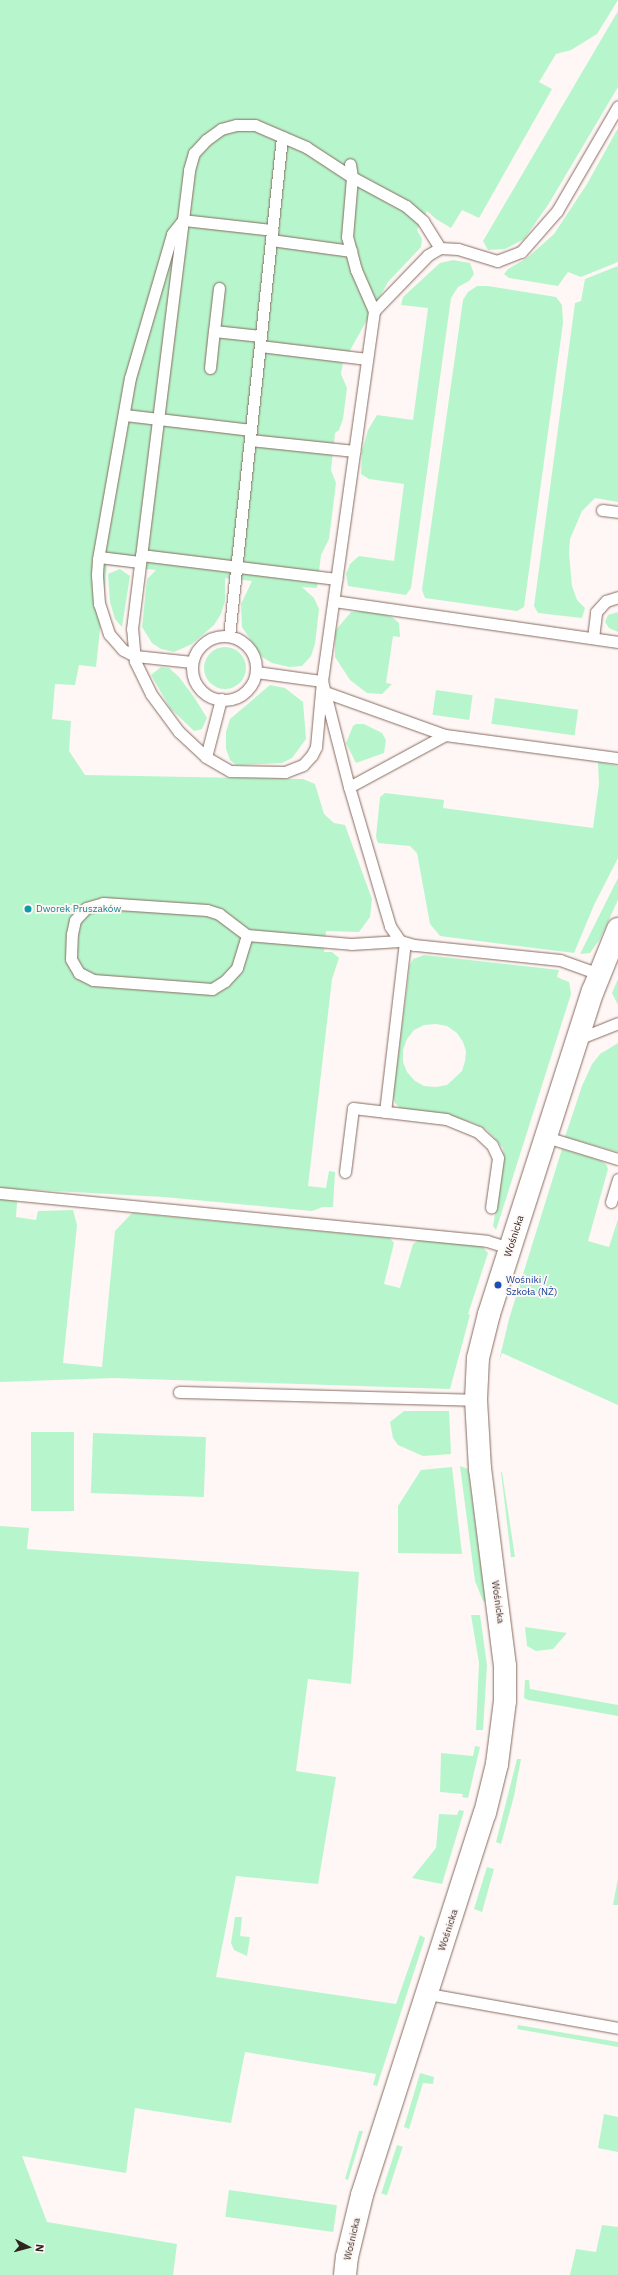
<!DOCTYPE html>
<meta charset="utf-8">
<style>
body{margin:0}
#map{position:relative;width:618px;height:2275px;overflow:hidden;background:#fef7f5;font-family:"IBM Plex Sans",sans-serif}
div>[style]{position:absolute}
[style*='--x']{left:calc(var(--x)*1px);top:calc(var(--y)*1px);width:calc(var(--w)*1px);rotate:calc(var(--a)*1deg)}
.green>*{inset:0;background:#b7f6cc;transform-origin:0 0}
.round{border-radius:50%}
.roads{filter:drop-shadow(0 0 1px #876b60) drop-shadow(0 0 1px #876b60)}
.lane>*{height:11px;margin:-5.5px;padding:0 5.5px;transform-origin:5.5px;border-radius:5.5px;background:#fff}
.lane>.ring{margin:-5.5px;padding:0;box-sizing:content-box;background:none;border:11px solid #fff;border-radius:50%}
.secondary>*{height:22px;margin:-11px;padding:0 11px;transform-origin:11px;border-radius:11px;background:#fff}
.dots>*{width:11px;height:11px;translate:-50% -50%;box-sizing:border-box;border:2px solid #fef7f5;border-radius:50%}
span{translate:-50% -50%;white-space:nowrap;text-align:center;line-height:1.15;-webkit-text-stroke:3.5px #fef7f5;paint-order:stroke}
.culture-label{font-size:10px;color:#0d838f}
.left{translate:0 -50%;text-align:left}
.street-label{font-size:10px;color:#2f241f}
.transit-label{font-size:10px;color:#164399}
.north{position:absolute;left:8px;top:2227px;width:40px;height:40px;-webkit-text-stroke:3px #fef7f5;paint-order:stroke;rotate:96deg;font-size:11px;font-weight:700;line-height:16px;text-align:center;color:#2f241f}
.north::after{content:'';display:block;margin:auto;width:14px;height:18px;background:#2f241f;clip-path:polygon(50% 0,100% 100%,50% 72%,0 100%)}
</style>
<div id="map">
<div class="green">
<div style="clip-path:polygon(0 0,618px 0,597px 34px,571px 50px,556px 54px,539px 82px,552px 89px,479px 218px,462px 210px,451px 228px,436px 219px,427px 211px,417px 230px,422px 239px,421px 247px,388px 282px,343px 363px,341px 374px,347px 388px,343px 419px,339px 430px,335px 433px,331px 470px,336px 483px,329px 539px,321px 555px,317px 588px,302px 587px,314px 598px,319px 609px,315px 644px,311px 656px,302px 666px,289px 667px,272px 663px,262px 657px,242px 627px,241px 604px,252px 581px,225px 578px,225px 601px,221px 614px,214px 625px,192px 644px,174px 652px,161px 649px,152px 643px,142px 627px,147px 579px,156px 570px,107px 565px,96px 667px,79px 665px,75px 685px,55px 684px,52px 719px,71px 721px,69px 751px,85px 775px,303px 779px,315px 784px,324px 814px,334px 823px,345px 825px,372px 899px,370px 917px,359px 932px,326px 931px,324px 952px,332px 952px,339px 958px,332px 979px,308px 1186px,326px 1188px,329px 1171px,335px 1172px,333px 1207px,323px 1207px,312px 1211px,164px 1197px,18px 1189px,16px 1217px,36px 1220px,38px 1211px,73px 1210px,77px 1225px,63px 1363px,102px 1367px,115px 1231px,132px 1213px,390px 1238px,394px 1243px,384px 1284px,400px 1288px,413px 1244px,419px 1240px,482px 1246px,488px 1253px,468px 1314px,470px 1315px,450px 1389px,114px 1378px,0 1382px)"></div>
<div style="clip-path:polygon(618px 11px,618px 87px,548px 205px,524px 239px,505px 249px,488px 250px,483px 241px)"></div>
<div style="clip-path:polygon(618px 128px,618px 262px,581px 277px,568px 272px,558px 286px,509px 278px,504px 274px,508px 269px,527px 258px,554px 234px,587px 184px)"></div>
<div style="clip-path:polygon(453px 260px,470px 263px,474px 274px,469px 281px,458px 287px,451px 298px,411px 588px,406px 595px,348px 586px,346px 574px,350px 564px,359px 556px,394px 561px,404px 484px,369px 479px,361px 474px,362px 451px,368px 430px,377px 415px,413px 420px,428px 308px,401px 305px,403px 297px,440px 263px)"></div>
<div style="clip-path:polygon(618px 266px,618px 502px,595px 498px,582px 511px,570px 539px,569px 553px,572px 586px,577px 600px,585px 608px,582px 618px,538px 613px,534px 606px,575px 303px,581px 301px,585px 279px)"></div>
<div style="clip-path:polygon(477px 286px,488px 286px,556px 297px,562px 305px,563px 323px,524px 607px,517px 611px,425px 598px,422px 590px,463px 300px,468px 292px)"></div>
<div style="clip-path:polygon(120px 569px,130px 576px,122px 627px,115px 619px,110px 602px,108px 574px)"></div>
<div style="clip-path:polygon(372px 611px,392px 617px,399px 623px,400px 637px,393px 636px,386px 683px,392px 684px,382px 694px,367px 693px,350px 680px,335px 657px,335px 631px,351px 612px)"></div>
<div style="clip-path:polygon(618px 612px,618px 632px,609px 628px,605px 622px,608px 615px)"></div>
<div class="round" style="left:204px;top:647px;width:42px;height:42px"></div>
<div style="clip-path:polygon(161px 667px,169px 668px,179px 677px,194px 697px,207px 718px,202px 729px,194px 731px,170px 708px,151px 675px)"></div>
<div style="clip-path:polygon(270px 685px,285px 688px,303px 702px,306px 739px,292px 758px,282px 763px,236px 765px,230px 760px,226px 749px,226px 732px,230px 719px)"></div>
<div style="left:436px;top:690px;width:37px;height:25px;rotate:8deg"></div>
<div style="left:495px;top:698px;width:84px;height:26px;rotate:8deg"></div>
<div style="clip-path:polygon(356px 724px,364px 724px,382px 733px,386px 740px,384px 753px,356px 763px,346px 743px,353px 726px)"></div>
<div style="clip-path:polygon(598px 762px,618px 766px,618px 858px,594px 905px,574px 953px,440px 936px,430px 924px,417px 853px,410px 846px,378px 843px,376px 837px,380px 797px,385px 793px,444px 800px,443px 808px,593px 828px,599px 784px)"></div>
<div style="clip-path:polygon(618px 878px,618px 900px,600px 939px,590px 953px,580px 954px)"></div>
<div style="clip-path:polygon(evenodd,424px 955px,559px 970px,557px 977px,569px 982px,570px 987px,571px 994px,496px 1230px,493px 1226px,504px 1161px,503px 1148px,487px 1130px,474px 1123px,446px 1115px,400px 1108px,395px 1103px,393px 1096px,410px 965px,413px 959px,424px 955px,436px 1024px,447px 1026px,457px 1033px,463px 1042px,466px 1051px,465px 1061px,462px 1071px,447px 1085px,436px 1087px,424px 1086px,415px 1081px,407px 1072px,403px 1062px,403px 1050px,407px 1039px,414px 1030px,424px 1025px,436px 1024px)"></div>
<div style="clip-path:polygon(618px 979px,618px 1005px,612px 993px)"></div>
<div style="clip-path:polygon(618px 1043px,618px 1152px,565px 1137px,582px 1086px,592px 1064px,600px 1054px)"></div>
<div style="clip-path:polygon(562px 1149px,599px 1160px,606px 1164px,608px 1169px,588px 1241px,609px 1247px,618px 1219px,618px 1405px,502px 1353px,499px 1361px,509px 1319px)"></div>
<div style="clip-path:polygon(404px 1411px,449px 1411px,451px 1454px,423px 1456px,398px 1445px,393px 1438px,390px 1422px)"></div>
<div style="left:31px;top:1432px;width:43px;height:79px"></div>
<div style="left:93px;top:1433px;width:113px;height:60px;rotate:2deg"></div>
<div style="clip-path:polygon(460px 1466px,468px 1469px,486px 1602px,483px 1601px,475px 1581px)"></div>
<div style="clip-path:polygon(452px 1467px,462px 1554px,398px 1553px,398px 1506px,421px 1470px)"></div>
<div style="clip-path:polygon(501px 1472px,502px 1472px,515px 1557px,511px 1557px)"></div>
<div style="clip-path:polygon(0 1526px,29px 1528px,27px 1549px,359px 1572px,351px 1684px,308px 1679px,296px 1771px,336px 1777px,318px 1884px,236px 1876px,216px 1977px,396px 2004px,420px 1935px,425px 1938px,377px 2086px,373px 2085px,376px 2074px,245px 2052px,231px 2123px,135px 2108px,126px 2173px,22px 2156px,47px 2222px,177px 2244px,173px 2275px,0 2275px)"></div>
<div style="clip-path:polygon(471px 1615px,480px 1615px,487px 1665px,483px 1730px,476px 1730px,479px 1663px)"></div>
<div style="clip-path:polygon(525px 1627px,567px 1633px,553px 1649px,536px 1651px,527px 1646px)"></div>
<div style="clip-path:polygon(525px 1680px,529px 1680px,530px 1689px,618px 1705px,618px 1716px,528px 1700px,524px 1698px)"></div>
<div style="clip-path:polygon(475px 1746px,480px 1747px,468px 1798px,462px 1797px,463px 1794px,440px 1792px,441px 1753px,473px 1756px)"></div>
<div style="clip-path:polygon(517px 1759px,521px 1759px,514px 1796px,501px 1844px,496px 1842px)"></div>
<div style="clip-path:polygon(459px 1810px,464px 1811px,442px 1884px,412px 1878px,436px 1848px,439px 1814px,457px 1815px)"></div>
<div style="clip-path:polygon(487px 1867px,494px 1869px,482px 1912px,474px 1909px)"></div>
<div style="clip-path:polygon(618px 1878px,618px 1905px,613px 1905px)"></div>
<div style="clip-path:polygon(235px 1917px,242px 1917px,240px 1936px,250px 1937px,247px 1956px,234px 1950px,231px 1943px)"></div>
<div style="clip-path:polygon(518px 2025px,618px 2042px,618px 2047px,517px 2029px)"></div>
<div style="clip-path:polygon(420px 2073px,434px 2077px,433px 2084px,423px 2083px,409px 2129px,404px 2127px)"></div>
<div style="clip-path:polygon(604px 2114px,618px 2117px,618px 2152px,598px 2148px)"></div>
<div style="clip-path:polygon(359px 2131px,363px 2131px,348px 2180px,345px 2179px)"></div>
<div style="left:397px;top:2145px;width:6px;height:51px;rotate:18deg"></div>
<div style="left:229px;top:2190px;width:109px;height:27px;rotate:8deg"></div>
<div style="clip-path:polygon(602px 2225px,618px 2227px,618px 2275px,570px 2275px,576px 2249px,596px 2252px)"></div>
</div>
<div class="roads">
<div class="lane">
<div style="--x:271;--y:240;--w:81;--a:7.8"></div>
<div style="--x:219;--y:288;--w:43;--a:96.6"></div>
<div style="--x:214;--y:331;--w:47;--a:6.1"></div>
<div style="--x:374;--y:311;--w:45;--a:-113.7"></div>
<div style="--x:356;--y:270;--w:34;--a:-105"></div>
<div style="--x:347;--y:237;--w:60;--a:-85.2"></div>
<div style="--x:352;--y:177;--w:61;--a:28.2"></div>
<div style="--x:406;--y:206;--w:23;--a:41"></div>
<div style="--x:423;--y:221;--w:32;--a:58"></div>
<div style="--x:260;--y:346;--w:108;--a:6.9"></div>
<div style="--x:210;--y:368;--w:37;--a:-84"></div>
<div style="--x:125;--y:415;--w:127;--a:6.8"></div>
<div style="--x:250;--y:440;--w:105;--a:6"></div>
<div style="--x:602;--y:510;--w:16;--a:7"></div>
<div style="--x:141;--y:555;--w:197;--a:7"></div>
<div style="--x:99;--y:557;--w:41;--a:7"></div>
<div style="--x:334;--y:601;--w:287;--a:8.2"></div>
<div style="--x:229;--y:636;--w:502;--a:-83.94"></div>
<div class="ring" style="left:192px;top:636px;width:53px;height:53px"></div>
<div style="--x:593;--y:638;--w:26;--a:-83"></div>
<div style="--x:596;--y:612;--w:15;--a:-48"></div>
<div style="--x:606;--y:601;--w:13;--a:-18"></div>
<div style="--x:192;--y:662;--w:57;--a:-174"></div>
<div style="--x:135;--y:656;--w:13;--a:-153"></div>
<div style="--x:123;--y:650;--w:21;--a:-131"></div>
<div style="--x:109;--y:634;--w:32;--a:-108"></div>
<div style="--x:99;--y:604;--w:30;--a:-94"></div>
<div style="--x:97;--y:574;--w:15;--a:-86"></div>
<div style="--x:98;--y:559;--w:184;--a:-80"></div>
<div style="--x:130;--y:378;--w:150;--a:-73.7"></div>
<div style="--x:172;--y:234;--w:18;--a:-52"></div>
<div style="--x:183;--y:220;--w:90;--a:6.4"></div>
<div style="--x:256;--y:672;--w:67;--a:7.8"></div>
<div style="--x:322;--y:681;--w:66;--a:95.2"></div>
<div style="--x:316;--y:747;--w:9;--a:117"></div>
<div style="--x:312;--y:755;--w:13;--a:132"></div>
<div style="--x:303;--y:765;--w:19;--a:159"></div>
<div style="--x:285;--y:772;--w:55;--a:-179"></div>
<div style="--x:230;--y:771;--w:28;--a:-150"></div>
<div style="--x:206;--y:757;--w:37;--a:-137"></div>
<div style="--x:179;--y:732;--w:47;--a:-126.4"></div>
<div style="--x:151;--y:694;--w:37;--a:-116"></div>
<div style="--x:135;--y:661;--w:32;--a:-95"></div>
<div style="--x:132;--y:629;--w:463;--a:-82.9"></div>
<div style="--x:189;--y:170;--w:18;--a:-74"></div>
<div style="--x:194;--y:153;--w:18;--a:-47"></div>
<div style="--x:206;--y:140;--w:19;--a:-36"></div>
<div style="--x:221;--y:129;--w:16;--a:-15"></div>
<div style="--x:236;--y:125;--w:19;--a:0"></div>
<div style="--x:255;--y:125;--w:56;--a:23.3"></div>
<div style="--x:306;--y:147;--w:55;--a:33.1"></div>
<div style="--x:352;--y:177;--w:13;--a:-99"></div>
<div style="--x:325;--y:692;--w:127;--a:19.7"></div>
<div style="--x:206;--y:757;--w:60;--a:-75.5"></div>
<div style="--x:349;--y:787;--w:109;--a:-28.4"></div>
<div style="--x:445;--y:735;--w:175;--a:7.6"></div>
<div style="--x:247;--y:935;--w:34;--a:107"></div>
<div style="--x:237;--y:968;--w:18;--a:133"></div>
<div style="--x:225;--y:981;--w:15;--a:148"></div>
<div style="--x:212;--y:989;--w:119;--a:-175.7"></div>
<div style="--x:93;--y:980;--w:16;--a:-153"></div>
<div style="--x:79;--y:973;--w:16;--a:-120"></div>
<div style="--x:71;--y:959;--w:25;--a:-88"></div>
<div style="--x:72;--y:934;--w:14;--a:-78"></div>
<div style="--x:75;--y:920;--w:16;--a:-47"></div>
<div style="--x:86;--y:908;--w:18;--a:-16"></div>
<div style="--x:103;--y:903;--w:104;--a:3.9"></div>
<div style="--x:207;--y:910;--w:13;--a:18"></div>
<div style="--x:219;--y:914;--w:35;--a:37"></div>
<div style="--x:247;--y:935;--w:104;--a:4.9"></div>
<div style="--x:351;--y:944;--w:49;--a:-3.5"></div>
<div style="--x:599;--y:974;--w:41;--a:-160.3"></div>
<div style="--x:560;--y:960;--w:147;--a:-174.1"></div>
<div style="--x:414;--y:945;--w:15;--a:-164"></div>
<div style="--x:400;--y:941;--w:18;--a:-124"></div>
<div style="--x:390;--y:926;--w:145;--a:-106.4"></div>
<div style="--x:349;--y:787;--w:109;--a:-104.3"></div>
<div style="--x:322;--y:681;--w:374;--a:-82"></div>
<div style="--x:374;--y:311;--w:78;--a:-46"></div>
<div style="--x:428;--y:255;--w:14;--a:-30"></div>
<div style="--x:440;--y:248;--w:18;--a:3"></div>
<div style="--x:458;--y:249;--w:41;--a:17.1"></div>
<div style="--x:497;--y:261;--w:26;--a:-21"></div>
<div style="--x:521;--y:252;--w:55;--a:-48.7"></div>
<div style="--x:557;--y:211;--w:121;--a:-59.8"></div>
<div style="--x:578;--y:1039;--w:43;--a:-21.8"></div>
<div style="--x:385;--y:1112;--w:170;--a:-83.3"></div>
<div style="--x:546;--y:1137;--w:75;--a:17"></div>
<div style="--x:345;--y:1172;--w:64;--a:-82.9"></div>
<div style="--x:353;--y:1108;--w:94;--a:6.7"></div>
<div style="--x:446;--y:1119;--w:35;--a:22"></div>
<div style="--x:478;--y:1132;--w:19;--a:43"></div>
<div style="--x:492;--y:1145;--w:14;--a:65"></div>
<div style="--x:498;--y:1158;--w:50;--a:98"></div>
<div style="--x:0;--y:1193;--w:489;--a:5.6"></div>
<div style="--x:487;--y:1241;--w:24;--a:17"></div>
<div style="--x:611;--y:1202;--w:24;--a:-73"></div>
<div style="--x:179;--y:1392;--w:297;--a:1.5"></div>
<div style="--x:428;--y:1994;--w:193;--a:10.1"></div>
</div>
<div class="secondary">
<div style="--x:345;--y:2275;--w:18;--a:-84"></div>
<div style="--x:347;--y:2257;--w:64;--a:-76.4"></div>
<div style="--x:362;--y:2195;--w:401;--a:-72.2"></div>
<div style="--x:485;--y:1813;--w:50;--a:-76.2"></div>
<div style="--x:497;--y:1764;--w:64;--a:-82.8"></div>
<div style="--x:505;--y:1701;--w:35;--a:-90"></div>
<div style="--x:505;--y:1666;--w:199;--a:-97.2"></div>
<div style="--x:480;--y:1469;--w:69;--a:-93.3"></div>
<div style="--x:476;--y:1400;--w:42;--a:-87.3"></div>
<div style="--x:478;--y:1358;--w:45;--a:-76"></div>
<div style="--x:489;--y:1314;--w:339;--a:-72.2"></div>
<div style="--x:593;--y:991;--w:67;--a:-68"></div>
</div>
</div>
<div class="dots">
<div style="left:28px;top:909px;background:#0f9aa8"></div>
<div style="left:498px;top:1285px;background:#1a4fb4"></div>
</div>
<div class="culture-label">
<span class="left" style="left:36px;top:909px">Dworek Pruszaków</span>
</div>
<div class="street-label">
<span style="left:514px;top:1236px;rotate:-72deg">Wośnicka</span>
<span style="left:498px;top:1602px;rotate:82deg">Wośnicka</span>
<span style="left:448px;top:1930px;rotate:-72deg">Wośnicka</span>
<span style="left:352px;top:2239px;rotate:-77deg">Wośnicka</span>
</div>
<div class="transit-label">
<span class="left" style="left:506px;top:1285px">Wośniki /<br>Szkoła (NŻ)</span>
</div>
<div class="north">N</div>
</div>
